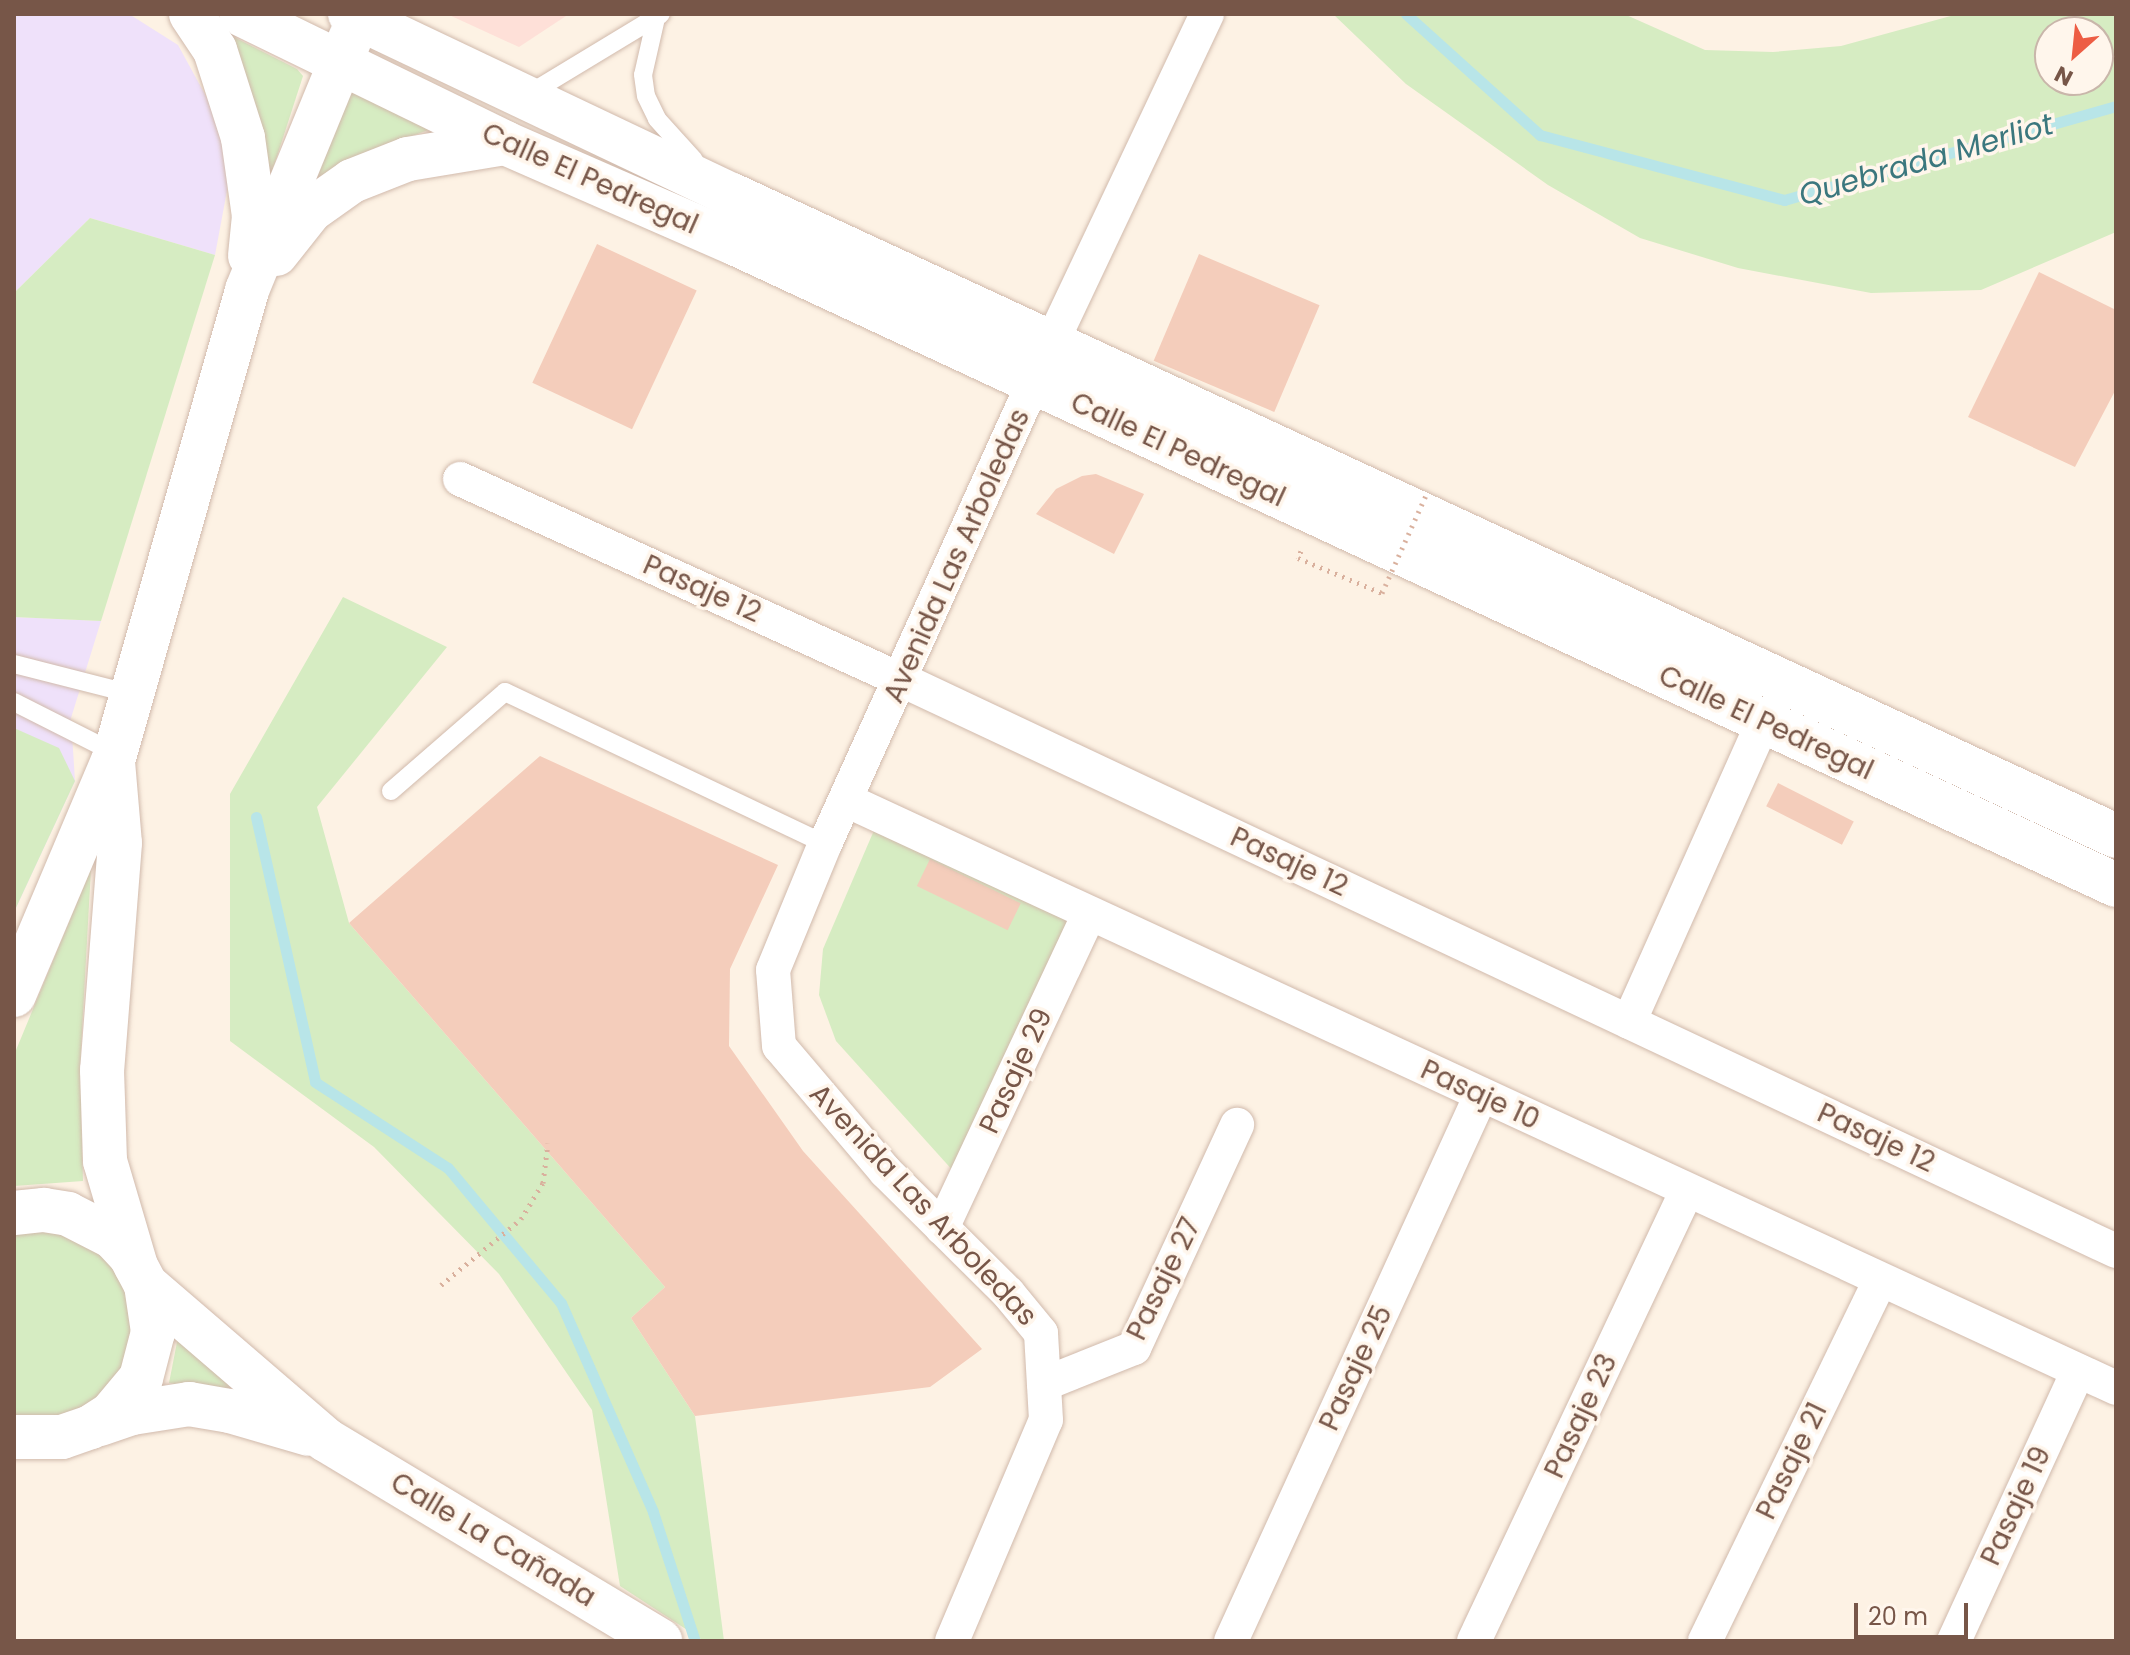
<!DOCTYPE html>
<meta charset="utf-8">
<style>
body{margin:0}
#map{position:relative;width:2130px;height:1655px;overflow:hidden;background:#fdf2e4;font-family:Poppins,sans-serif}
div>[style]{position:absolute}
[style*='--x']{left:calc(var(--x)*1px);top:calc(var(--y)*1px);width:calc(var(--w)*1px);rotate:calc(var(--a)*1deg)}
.commercial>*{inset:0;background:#fee0d8}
.education>*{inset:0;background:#efe1fa}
.green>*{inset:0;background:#d6ecc2}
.stream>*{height:11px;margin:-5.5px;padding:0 5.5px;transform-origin:5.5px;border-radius:5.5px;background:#b8e5e8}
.building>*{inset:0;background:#f4cdbb;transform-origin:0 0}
.path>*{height:5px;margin-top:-2.5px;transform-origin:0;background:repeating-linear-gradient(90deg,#d9b09d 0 2px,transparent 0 8px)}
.roads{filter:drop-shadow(0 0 2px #d1baac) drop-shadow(0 0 2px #d1baac)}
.lane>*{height:18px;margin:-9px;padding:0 9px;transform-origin:9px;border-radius:9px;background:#fff}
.street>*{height:34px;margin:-17px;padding:0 17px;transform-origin:17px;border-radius:17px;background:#fff}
.secondary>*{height:44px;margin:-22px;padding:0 22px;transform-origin:22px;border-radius:22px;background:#fff}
.path-bridge>*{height:5px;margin-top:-2.5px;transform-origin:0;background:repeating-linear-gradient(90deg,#d9b09d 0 2px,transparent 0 8px)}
span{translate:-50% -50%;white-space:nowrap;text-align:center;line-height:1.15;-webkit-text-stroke:7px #fff6ec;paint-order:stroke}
.street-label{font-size:28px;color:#775648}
.water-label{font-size:30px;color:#3b777e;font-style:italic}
.frame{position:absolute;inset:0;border:16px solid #775648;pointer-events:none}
.north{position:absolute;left:2034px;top:16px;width:80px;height:80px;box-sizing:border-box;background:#fff6ec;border:2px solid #c9b6aa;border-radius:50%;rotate:207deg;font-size:22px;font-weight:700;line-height:32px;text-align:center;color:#775648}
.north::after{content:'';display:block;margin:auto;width:28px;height:36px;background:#ed5d44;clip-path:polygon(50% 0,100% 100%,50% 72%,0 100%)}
.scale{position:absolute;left:1854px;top:1603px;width:114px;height:36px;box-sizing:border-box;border:4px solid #775648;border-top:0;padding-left:10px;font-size:24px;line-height:28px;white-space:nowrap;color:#775648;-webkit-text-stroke:6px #fff6ec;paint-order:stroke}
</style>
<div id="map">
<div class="commercial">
<div style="clip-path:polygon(447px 14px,569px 14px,519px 47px)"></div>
</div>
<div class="education">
<div style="clip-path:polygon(14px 14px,129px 14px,178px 45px,219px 120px,229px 180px,215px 255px,90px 218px,14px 293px)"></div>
<div style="clip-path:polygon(14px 617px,101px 621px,71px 718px,75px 781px,14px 912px)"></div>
</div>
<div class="green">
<div style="clip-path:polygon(evenodd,1333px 14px,1624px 14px,1705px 50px,1773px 52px,1841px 46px,1958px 14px,2116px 14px,2116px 232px,1981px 290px,1871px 293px,1738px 268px,1640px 238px,1548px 185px,1406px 84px,1333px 14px,2050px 32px,2098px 32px,2098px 80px,2050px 80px,2050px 32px)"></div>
<div style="clip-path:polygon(226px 33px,297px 69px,303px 76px,268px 184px)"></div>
<div style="clip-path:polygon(348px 89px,431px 129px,360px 155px,297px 199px)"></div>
<div style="clip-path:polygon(90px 218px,215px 255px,101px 621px,14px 617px,14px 293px)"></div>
<div style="clip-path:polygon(343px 597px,447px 647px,317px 807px,349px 923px,665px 1287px,631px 1318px,695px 1416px,724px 1641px,704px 1641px,620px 1586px,592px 1410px,499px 1274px,374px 1147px,230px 1041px,230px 794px)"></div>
<div style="clip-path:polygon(14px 728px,59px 748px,75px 781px,14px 912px)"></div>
<div style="clip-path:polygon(875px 828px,1072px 920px,955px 1173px,836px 1041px,819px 995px,823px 949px)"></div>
<div style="clip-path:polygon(91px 869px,80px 1067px,83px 1181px,14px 1186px,14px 1055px)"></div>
<div style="clip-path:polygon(46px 1222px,107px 1248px,140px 1306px,129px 1371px,81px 1416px,14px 1421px,14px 1225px)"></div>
<div style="clip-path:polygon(178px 1337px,248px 1396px,169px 1383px)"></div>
</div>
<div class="stream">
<div style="--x:1406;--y:14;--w:181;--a:42.1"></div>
<div style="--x:1540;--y:135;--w:253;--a:14.9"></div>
<div style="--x:1784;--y:200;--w:345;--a:-15.8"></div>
<div style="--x:256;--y:817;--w:271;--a:77.4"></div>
<div style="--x:315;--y:1082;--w:158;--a:32.9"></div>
<div style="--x:448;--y:1168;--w:176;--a:50.1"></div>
<div style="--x:561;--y:1303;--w:228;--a:66.2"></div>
<div style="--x:653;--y:1512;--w:136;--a:72"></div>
</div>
<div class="building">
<div style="left:597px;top:244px;width:110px;height:153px;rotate:25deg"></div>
<div style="left:1199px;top:254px;width:131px;height:116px;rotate:23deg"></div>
<div style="clip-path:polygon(2039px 272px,2116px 310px,2116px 389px,2075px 467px,1968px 417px)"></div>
<div style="clip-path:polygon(1096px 474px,1144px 494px,1114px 554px,1036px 514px,1056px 489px,1082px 476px)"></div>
<div style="clip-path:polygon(540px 756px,778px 865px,730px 969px,729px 1046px,803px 1151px,982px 1349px,930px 1387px,695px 1416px,631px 1318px,665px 1287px,349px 923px)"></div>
<div style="left:1778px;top:783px;width:85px;height:26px;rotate:27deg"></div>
<div style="left:930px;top:859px;width:101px;height:30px;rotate:26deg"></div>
</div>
<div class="path">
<div style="--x:1301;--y:551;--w:8;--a:113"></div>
<div style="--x:1298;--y:558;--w:91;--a:22.6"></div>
<div style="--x:441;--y:1285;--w:104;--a:-39.5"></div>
<div style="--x:521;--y:1219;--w:42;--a:-58.6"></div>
<div style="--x:543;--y:1183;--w:40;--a:-82.9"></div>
</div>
<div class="roads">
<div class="lane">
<div style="--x:656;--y:18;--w:58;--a:102.8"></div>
<div style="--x:643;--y:75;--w:21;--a:82"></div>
<div style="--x:646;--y:96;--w:25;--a:64"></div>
<div style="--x:657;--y:119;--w:55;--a:47.9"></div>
<div style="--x:529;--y:94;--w:154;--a:-31.2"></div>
<div style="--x:14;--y:664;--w:122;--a:14.3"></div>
<div style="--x:14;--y:702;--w:113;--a:26.8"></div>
<div style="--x:391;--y:791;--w:151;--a:-41"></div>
<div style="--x:505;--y:692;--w:354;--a:25.4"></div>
</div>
<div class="street">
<div style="--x:460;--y:479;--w:486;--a:24.5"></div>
<div style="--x:902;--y:680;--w:1342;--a:25.19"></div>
<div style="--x:846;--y:800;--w:1400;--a:24.84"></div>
<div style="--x:1629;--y:1022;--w:329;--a:-65.9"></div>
<div style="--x:942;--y:1228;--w:347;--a:-64.9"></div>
<div style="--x:1044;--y:1384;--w:97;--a:-21.8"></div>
<div style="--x:1134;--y:1348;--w:246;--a:-65.2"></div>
<div style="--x:952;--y:1641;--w:240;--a:-67"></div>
<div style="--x:1046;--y:1420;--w:87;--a:-93.3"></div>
<div style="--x:1041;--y:1333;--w:52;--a:-129.5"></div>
<div style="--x:1008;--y:1293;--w:172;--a:-135.2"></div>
<div style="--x:886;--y:1172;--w:165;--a:-130.3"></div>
<div style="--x:779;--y:1046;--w:76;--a:-94.5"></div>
<div style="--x:773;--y:970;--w:136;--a:-67.6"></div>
<div style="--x:825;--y:844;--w:549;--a:-65.68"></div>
<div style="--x:1051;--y:344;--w:365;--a:-64.7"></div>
<div style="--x:1231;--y:1641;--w:601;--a:-65.4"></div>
<div style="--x:1474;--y:1641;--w:498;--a:-64.7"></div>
<div style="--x:1705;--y:1641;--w:400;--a:-64.1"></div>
<div style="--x:1954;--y:1641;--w:297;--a:-65.3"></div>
</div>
<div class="secondary">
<div style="--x:191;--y:14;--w:43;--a:56.3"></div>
<div style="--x:215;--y:50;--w:92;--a:72.3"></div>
<div style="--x:243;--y:138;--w:79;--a:82"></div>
<div style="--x:254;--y:216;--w:40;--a:95.7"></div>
<div style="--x:241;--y:14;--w:294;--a:26"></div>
<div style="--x:505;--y:143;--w:248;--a:23.6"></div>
<div style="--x:732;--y:242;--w:1526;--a:24.92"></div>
<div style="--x:350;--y:14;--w:423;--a:25.4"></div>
<div style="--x:732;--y:195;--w:1525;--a:24.85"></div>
<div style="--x:276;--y:254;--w:56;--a:-51.5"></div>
<div style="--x:311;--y:210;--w:50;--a:-35.3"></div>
<div style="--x:352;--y:181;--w:60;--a:-21.4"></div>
<div style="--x:408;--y:159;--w:98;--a:-9.4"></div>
<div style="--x:113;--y:762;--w:81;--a:85.1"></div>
<div style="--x:120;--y:843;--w:228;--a:94.5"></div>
<div style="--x:102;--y:1070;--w:91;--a:88.1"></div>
<div style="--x:105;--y:1161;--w:109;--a:73.6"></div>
<div style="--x:14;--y:995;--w:254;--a:-67.1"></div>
<div style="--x:113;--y:761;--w:490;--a:-74.1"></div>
<div style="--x:247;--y:290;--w:274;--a:-67.7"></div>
<div style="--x:14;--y:1213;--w:30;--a:-6"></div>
<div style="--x:44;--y:1210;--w:24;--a:9"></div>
<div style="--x:68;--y:1214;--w:51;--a:27.1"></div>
<div style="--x:113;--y:1237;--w:25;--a:47"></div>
<div style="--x:130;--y:1255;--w:34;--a:62"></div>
<div style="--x:146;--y:1285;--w:48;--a:81.5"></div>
<div style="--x:153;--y:1332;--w:48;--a:104.6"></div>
<div style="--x:141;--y:1378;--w:47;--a:129.8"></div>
<div style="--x:111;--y:1414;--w:24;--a:147"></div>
<div style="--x:91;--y:1427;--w:31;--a:161"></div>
<div style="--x:62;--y:1437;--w:48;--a:180"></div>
<div style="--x:146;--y:1285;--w:238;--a:40.7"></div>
<div style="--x:326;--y:1440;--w:390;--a:31"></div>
<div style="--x:100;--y:1424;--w:34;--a:-19"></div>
<div style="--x:132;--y:1413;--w:58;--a:-9"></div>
<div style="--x:189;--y:1404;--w:42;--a:9.7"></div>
<div style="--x:230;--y:1411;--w:82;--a:16.2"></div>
</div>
</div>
<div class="path-bridge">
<div style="--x:1382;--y:593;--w:107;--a:-65.8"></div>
</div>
<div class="street-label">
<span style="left:590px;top:179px;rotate:24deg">Calle El Pedregal</span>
<span style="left:1178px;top:450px;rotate:25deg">Calle El Pedregal</span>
<span style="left:957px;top:556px;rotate:-66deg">Avenida Las Arboledas</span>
<span style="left:702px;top:589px;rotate:24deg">Pasaje 12</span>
<span style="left:1766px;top:723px;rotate:25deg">Calle El Pedregal</span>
<span style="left:1289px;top:862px;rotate:25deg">Pasaje 12</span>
<span style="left:1016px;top:1071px;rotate:-65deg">Pasaje 29</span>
<span style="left:1480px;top:1095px;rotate:25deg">Pasaje 10</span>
<span style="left:1876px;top:1138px;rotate:25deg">Pasaje 12</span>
<span style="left:923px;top:1205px;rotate:47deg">Avenida Las Arboledas</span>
<span style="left:1164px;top:1279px;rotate:-64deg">Pasaje 27</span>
<span style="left:1356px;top:1368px;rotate:-65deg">Pasaje 25</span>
<span style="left:1581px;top:1416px;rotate:-65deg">Pasaje 23</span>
<span style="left:1792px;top:1461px;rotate:-64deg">Pasaje 21</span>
<span style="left:2016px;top:1506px;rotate:-65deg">Pasaje 19</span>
<span style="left:493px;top:1540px;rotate:31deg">Calle La Cañada</span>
</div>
<div class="water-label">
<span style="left:1926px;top:160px;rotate:-16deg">Quebrada Merliot</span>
</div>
<div class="frame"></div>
<div class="north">N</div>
<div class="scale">20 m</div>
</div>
